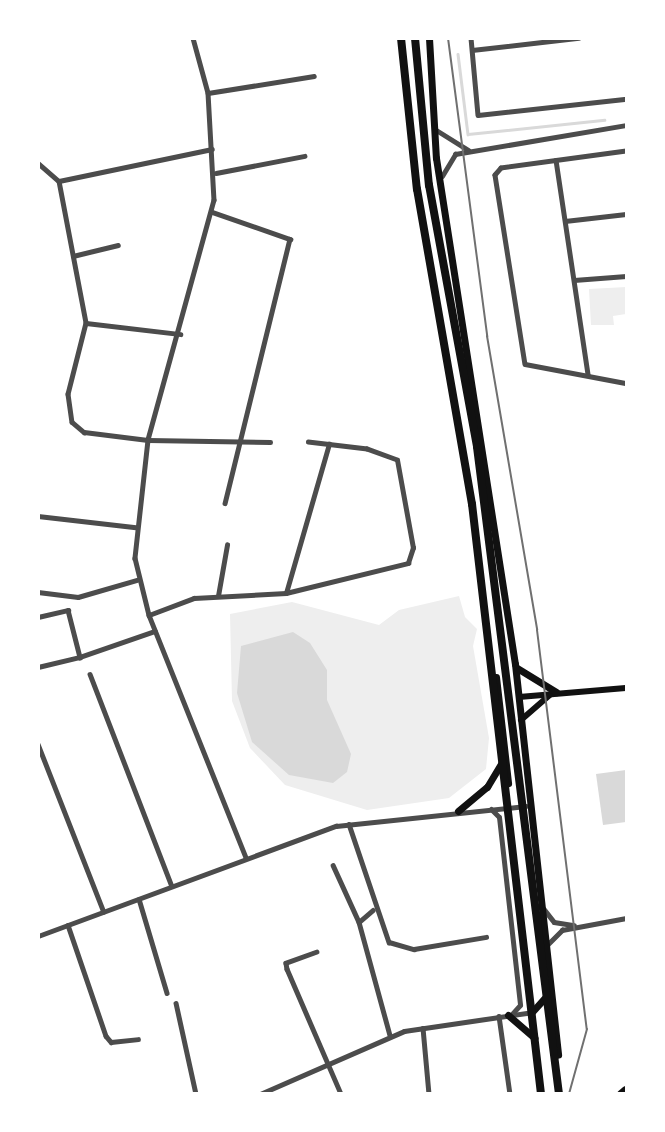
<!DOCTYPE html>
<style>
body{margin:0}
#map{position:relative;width:665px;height:1132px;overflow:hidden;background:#fff;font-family:"Space Grotesk",sans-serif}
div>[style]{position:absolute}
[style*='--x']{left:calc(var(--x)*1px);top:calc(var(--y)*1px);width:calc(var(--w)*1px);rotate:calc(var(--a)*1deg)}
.green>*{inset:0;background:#eee}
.water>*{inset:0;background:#d9d9d9}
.stream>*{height:2.5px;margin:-1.25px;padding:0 1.25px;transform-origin:1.25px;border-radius:1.25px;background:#d9d9d9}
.minor>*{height:4.5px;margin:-2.25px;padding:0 2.25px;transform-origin:2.25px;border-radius:2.25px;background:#4c4c4c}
.tertiary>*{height:5px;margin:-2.5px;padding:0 2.5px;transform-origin:2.5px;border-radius:2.5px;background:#4c4c4c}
.secondary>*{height:6px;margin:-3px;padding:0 3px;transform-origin:3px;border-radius:3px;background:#111}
.primary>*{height:7px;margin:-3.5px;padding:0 3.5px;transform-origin:3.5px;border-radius:3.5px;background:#111}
.motorway>*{height:8px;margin:-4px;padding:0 4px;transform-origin:4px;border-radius:4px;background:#111}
.tram>*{height:2px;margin:-1px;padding:0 1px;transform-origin:1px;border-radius:1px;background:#707070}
span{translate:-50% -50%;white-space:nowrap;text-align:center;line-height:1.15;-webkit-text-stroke:7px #fff;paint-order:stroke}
.frame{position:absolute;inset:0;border:40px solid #fff;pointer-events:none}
</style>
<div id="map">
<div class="green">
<div style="clip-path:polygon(626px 287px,626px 314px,613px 316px,614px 325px,591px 325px,589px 289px)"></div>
<div style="clip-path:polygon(459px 596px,465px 617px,477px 629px,473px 646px,489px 738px,486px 769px,449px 798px,367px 810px,285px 785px,250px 748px,232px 701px,230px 614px,292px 602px,379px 625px,399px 610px)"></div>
</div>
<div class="water">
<div style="clip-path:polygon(293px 632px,310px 643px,327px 670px,327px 700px,351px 754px,347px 772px,333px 783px,289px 775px,252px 742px,237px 693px,241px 646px)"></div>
<div style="clip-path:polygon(626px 770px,626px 822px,603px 825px,596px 774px)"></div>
</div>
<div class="stream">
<div style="--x:458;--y:54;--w:81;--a:82.9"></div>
<div style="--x:468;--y:134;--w:137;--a:-5.9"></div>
</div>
<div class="minor">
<div style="--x:193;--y:38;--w:57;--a:74.7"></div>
<div style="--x:208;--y:93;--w:107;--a:86.8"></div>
<div style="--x:214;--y:200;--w:249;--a:105.4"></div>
<div style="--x:148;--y:440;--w:119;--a:96.3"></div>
<div style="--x:135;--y:558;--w:59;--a:76.2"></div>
<div style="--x:149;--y:615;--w:261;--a:68.2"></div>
<div style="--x:471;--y:38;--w:77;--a:84.8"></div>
<div style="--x:478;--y:115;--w:149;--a:-6.2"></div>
<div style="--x:472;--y:50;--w:107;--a:-6.5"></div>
<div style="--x:208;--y:93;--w:107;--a:-9.1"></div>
<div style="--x:626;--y:151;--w:126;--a:172.3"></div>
<div style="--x:501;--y:168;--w:9;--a:131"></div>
<div style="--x:495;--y:175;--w:191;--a:81"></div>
<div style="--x:525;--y:364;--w:103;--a:10.7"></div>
<div style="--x:556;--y:160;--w:217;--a:81.5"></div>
<div style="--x:38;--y:163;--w:28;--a:41"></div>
<div style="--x:216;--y:173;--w:90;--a:-10.9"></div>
<div style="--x:59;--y:181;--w:145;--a:79.2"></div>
<div style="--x:86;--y:323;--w:73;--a:104.2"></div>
<div style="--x:68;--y:394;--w:28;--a:82"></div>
<div style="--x:72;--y:422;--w:16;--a:40"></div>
<div style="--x:84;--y:432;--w:64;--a:7.1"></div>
<div style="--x:148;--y:440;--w:122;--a:0.9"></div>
<div style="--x:59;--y:181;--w:156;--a:-11.8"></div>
<div style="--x:212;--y:212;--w:83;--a:19.1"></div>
<div style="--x:290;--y:239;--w:272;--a:103.8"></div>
<div style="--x:565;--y:221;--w:61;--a:-6.5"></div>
<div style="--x:73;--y:256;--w:46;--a:-13.7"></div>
<div style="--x:574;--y:280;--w:52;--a:-4.4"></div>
<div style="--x:86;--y:323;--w:95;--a:6.7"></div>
<div style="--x:38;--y:516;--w:98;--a:6.5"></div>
<div style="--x:38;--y:592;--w:40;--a:7.1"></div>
<div style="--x:78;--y:597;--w:61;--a:-16.1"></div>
<div style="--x:286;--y:593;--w:155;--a:-73.9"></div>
<div style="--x:218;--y:596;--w:52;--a:-80"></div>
<div style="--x:149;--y:615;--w:48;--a:-20.7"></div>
<div style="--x:194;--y:598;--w:92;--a:-3.1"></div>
<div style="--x:286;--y:593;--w:126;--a:-13.8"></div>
<div style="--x:408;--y:563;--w:16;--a:-72"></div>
<div style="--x:413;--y:548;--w:89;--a:-100.3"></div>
<div style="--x:397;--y:460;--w:32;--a:-160"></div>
<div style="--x:367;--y:449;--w:59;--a:-173.2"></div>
<div style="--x:38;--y:617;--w:31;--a:-13"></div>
<div style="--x:68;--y:610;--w:49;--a:75.7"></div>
<div style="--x:80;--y:657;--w:79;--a:-19.1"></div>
<div style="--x:38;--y:667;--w:43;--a:-13.4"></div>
<div style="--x:90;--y:674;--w:227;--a:68.9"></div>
<div style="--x:38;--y:744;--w:180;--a:68.6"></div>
<div style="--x:349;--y:824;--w:125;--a:71.3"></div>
<div style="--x:389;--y:942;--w:26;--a:16"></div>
<div style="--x:414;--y:949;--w:73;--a:-9.5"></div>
<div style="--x:333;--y:865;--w:63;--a:65.5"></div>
<div style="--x:359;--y:922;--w:117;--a:74.7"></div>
<div style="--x:139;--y:899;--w:98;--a:73.4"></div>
<div style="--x:544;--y:909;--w:16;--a:52"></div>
<div style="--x:554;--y:922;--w:20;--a:9"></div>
<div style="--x:359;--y:922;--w:18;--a:-41"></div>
<div style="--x:68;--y:925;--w:117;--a:71.1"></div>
<div style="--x:106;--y:1036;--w:8;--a:50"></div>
<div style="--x:111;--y:1042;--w:27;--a:-6"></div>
<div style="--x:548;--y:944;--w:20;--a:-45"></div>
<div style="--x:562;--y:930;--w:65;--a:-10.6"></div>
<div style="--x:317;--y:952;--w:33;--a:160"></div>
<div style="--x:286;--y:963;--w:6;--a:81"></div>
<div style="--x:287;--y:969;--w:136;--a:66.6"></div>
<div style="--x:176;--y:1003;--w:93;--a:77.6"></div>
<div style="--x:499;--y:1016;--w:79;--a:82"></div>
<div style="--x:423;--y:1028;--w:66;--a:84.8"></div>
</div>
<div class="tertiary">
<div style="--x:436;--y:130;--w:38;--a:32"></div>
<div style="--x:442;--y:176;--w:26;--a:-59"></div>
<div style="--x:455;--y:154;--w:173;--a:-9.6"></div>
<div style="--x:491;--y:809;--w:11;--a:45"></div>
<div style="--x:499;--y:817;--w:189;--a:83.6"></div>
<div style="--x:520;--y:1005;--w:12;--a:132"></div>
<div style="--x:38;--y:936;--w:318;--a:-20.3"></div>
<div style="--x:336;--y:826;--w:191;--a:-6"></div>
<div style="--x:260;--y:1094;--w:157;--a:-23.6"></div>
<div style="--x:404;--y:1031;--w:129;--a:-8.4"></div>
</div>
<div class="secondary">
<div style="--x:519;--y:697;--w:107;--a:-4.8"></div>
<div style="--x:521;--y:720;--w:40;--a:-41"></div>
</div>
<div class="primary">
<div style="--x:429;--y:38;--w:120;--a:86.7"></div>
<div style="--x:436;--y:158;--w:512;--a:81.13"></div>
<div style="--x:515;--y:664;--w:393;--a:83.7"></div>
<div style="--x:517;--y:668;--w:46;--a:31.6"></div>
<div style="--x:496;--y:677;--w:107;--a:83.5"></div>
<div style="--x:458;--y:811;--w:38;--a:-40"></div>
<div style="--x:487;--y:787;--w:31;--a:-59"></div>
<div style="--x:532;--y:1012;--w:24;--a:-48"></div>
<div style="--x:508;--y:1015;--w:35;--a:41"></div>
</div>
<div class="motorway">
<div style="--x:401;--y:38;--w:152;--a:84"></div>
<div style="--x:417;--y:189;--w:320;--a:80.1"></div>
<div style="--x:472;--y:504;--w:594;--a:83.33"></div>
<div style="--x:415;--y:38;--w:148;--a:84.6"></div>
<div style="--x:429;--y:185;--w:266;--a:79.6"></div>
<div style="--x:477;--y:447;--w:652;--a:82.78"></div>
<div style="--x:621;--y:1094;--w:6;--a:-39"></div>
</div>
<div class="tram">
<div style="--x:448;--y:38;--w:301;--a:82.5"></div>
<div style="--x:487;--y:336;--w:298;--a:80.3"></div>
<div style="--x:537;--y:630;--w:402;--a:82.9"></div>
<div style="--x:587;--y:1029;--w:67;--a:105.5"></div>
</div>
<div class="frame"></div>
</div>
